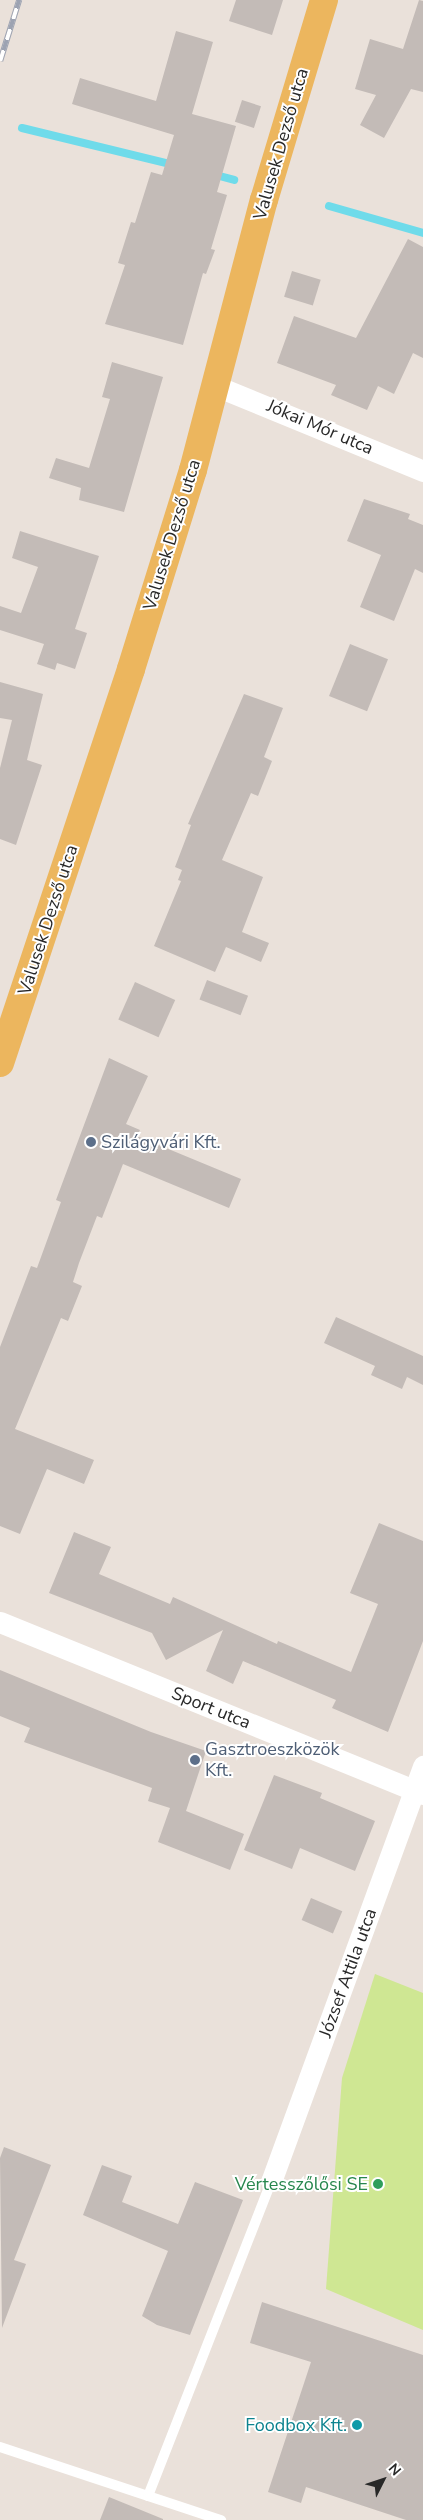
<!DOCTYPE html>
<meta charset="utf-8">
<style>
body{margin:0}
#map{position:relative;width:423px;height:2520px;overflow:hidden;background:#eae1da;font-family:"Nunito Sans",sans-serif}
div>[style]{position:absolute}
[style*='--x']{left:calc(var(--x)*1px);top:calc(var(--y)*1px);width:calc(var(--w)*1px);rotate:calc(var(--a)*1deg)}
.pitch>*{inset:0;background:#cfe793}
.stream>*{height:8px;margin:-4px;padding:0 4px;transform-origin:4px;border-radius:4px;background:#6fdbea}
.building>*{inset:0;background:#c3bbb7;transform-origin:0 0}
.service>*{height:10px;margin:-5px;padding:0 5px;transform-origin:5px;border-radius:5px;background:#fff}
.minor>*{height:21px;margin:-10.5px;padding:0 10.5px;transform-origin:10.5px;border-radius:10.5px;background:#fff}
.primary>*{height:28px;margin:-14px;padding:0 14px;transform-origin:14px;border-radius:14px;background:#ecb65e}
.rail>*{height:5.5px;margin-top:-2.75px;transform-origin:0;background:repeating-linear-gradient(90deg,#fff 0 11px,#9da3b2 0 22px);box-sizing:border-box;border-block:1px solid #9da3b2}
.dots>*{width:14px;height:14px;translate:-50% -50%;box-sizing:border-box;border:2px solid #fff;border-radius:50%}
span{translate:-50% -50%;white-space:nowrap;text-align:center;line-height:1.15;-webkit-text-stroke:4px #fff;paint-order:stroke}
.street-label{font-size:18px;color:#282828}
.service-label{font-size:18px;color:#4e5e75}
.left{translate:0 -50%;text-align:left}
.leisure-label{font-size:18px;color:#27864d}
.right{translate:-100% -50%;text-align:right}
.culture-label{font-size:18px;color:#0d838f}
.north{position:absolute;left:358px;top:2455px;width:50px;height:50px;-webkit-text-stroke:4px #fff;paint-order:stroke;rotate:49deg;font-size:14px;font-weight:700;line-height:20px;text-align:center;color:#282828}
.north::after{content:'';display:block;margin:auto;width:18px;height:22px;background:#282828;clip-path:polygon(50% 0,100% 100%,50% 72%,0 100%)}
</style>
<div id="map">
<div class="pitch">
<div style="clip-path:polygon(375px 1974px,423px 1993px,423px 2330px,326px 2289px,342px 2078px)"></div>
</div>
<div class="stream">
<div style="--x:22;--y:128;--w:156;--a:13.7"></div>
<div style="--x:212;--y:174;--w:23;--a:15"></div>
<div style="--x:329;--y:206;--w:98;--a:16"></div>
</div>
<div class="building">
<div style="clip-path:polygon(236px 0,283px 0,272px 35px,229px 21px)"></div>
<div style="clip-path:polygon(419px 0,423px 1px,423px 92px,411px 89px,384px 138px,360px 125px,376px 95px,355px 89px,370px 39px,403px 49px)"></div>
<div style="clip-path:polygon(176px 31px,213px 42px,192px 114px,236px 126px,217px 192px,227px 195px,211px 249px,215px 250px,206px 274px,203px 273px,183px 345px,105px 324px,125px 265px,118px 263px,131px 222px,135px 223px,151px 172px,162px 175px,174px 135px,72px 104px,80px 78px,156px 101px)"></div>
<div style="left:242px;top:100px;width:20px;height:23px;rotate:18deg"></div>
<div style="clip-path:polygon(408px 239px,423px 247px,423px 358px,413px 353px,394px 394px,378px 386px,367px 410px,331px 395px,336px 385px,277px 363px,294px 316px,356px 338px)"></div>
<div style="left:292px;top:271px;width:30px;height:27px;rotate:17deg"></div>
<div style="clip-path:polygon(112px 362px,163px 377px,124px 512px,79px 500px,81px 488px,49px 478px,56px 458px,89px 468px,110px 399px,102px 397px)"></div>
<div style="clip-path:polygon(364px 499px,410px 514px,408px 519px,423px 525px,423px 573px,415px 569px,394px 621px,360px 607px,381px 555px,347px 541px)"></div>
<div style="clip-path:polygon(20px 531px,99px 556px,75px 629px,87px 633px,75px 669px,57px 663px,55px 670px,37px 664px,44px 644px,0 630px,0 606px,21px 613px,38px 567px,12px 558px)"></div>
<div style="left:350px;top:644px;width:41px;height:56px;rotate:22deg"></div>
<div style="clip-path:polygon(0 682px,43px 694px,27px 760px,42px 765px,16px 845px,0 839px,0 768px,12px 720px,0 718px)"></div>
<div style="clip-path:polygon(244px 694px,283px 708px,264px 757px,272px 761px,258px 796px,251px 793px,222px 860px,263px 877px,242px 932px,269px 943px,261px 962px,226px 947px,215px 972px,154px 946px,181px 881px,178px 880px,182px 870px,175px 867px,191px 825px,188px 824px)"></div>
<div style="left:207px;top:980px;width:44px;height:21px;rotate:21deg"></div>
<div style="left:135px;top:982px;width:44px;height:41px;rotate:24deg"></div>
<div style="clip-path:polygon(109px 1058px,148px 1076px,126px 1124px,140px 1130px,137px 1136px,241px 1179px,229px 1208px,123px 1164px,102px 1218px,97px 1216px,79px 1263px,73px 1282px,82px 1286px,68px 1321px,61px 1318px,15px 1429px,94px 1460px,84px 1484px,47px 1469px,20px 1534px,0 1526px,0 1347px,31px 1266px,37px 1268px,61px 1202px,56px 1200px)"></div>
<div style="clip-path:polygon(336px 1317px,423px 1356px,423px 1385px,407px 1377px,402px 1389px,371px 1375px,375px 1366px,324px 1343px)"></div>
<div style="clip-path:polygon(379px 1523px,423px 1541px,423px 1641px,388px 1732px,332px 1708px,336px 1700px,243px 1661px,233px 1684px,206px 1671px,223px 1630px,166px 1660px,152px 1633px,49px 1593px,74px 1532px,111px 1547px,99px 1574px,170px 1604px,173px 1597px,277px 1644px,278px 1641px,351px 1672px,378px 1604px,350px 1593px)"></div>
<div style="clip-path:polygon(0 1670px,151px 1732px,206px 1751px,186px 1811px,244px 1834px,230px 1870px,158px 1842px,170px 1808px,148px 1801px,152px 1788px,24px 1742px,30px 1728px,0 1716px)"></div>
<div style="clip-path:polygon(274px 1775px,322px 1793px,320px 1798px,375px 1821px,355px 1871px,300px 1848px,292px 1869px,244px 1850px)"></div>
<div style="left:311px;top:1898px;width:34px;height:24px;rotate:23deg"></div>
<div style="clip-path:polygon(4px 2147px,51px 2165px,14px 2260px,26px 2264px,2px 2328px,0 2158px)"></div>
<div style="clip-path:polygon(102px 2165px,132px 2176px,122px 2202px,178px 2224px,195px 2182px,243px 2200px,190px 2335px,157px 2325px,142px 2316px,168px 2251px,83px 2215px)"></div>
<div style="clip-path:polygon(262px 2302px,423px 2355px,423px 2520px,406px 2520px,306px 2487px,301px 2503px,268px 2492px,311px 2362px,250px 2343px)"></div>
<div style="clip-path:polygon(109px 2497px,163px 2519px,163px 2520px,100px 2520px)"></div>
</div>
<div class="service">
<div style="--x:0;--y:2447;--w:233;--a:18.3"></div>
<div style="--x:148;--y:2496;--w:340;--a:-68.6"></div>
</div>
<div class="minor">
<div style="--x:216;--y:386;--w:224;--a:22.3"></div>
<div style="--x:0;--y:1622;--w:457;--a:22.1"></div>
<div style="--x:272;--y:2179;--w:440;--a:-69.9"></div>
</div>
<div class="primary">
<div style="--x:0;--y:1063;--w:415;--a:-71.6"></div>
<div style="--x:131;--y:669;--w:208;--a:-72.7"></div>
<div style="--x:193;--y:470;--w:279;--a:-75.3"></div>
<div style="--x:264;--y:200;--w:209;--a:-73.3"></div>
</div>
<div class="rail">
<div style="--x:0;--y:61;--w:64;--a:-72.7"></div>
</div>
<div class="dots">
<div style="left:91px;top:1142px;background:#5c6f8a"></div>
<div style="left:195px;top:1760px;background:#5c6f8a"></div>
<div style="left:378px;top:2184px;background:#2e9e5b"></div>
<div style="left:357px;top:2425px;background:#0f9aa8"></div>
</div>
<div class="street-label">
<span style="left:281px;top:144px;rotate:-74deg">Valusek Dezső utca</span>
<span style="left:320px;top:427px;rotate:23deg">Jókai Mór utca</span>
<span style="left:172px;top:535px;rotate:-73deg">Valusek Dezső utca</span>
<span style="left:48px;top:920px;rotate:-72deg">Valusek Dezső utca</span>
<span style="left:211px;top:1708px;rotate:22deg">Sport utca</span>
<span style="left:348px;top:1973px;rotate:-70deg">József Attila utca</span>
</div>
<div class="service-label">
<span class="left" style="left:101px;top:1142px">Szilágyvári Kft.</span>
<span class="left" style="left:205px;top:1760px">Gasztroeszközök<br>Kft.</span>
</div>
<div class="leisure-label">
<span class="right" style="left:368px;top:2184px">Vértesszőlősi SE</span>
</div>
<div class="culture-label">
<span class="right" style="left:347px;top:2425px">Foodbox Kft.</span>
</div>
<div class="north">N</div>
</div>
